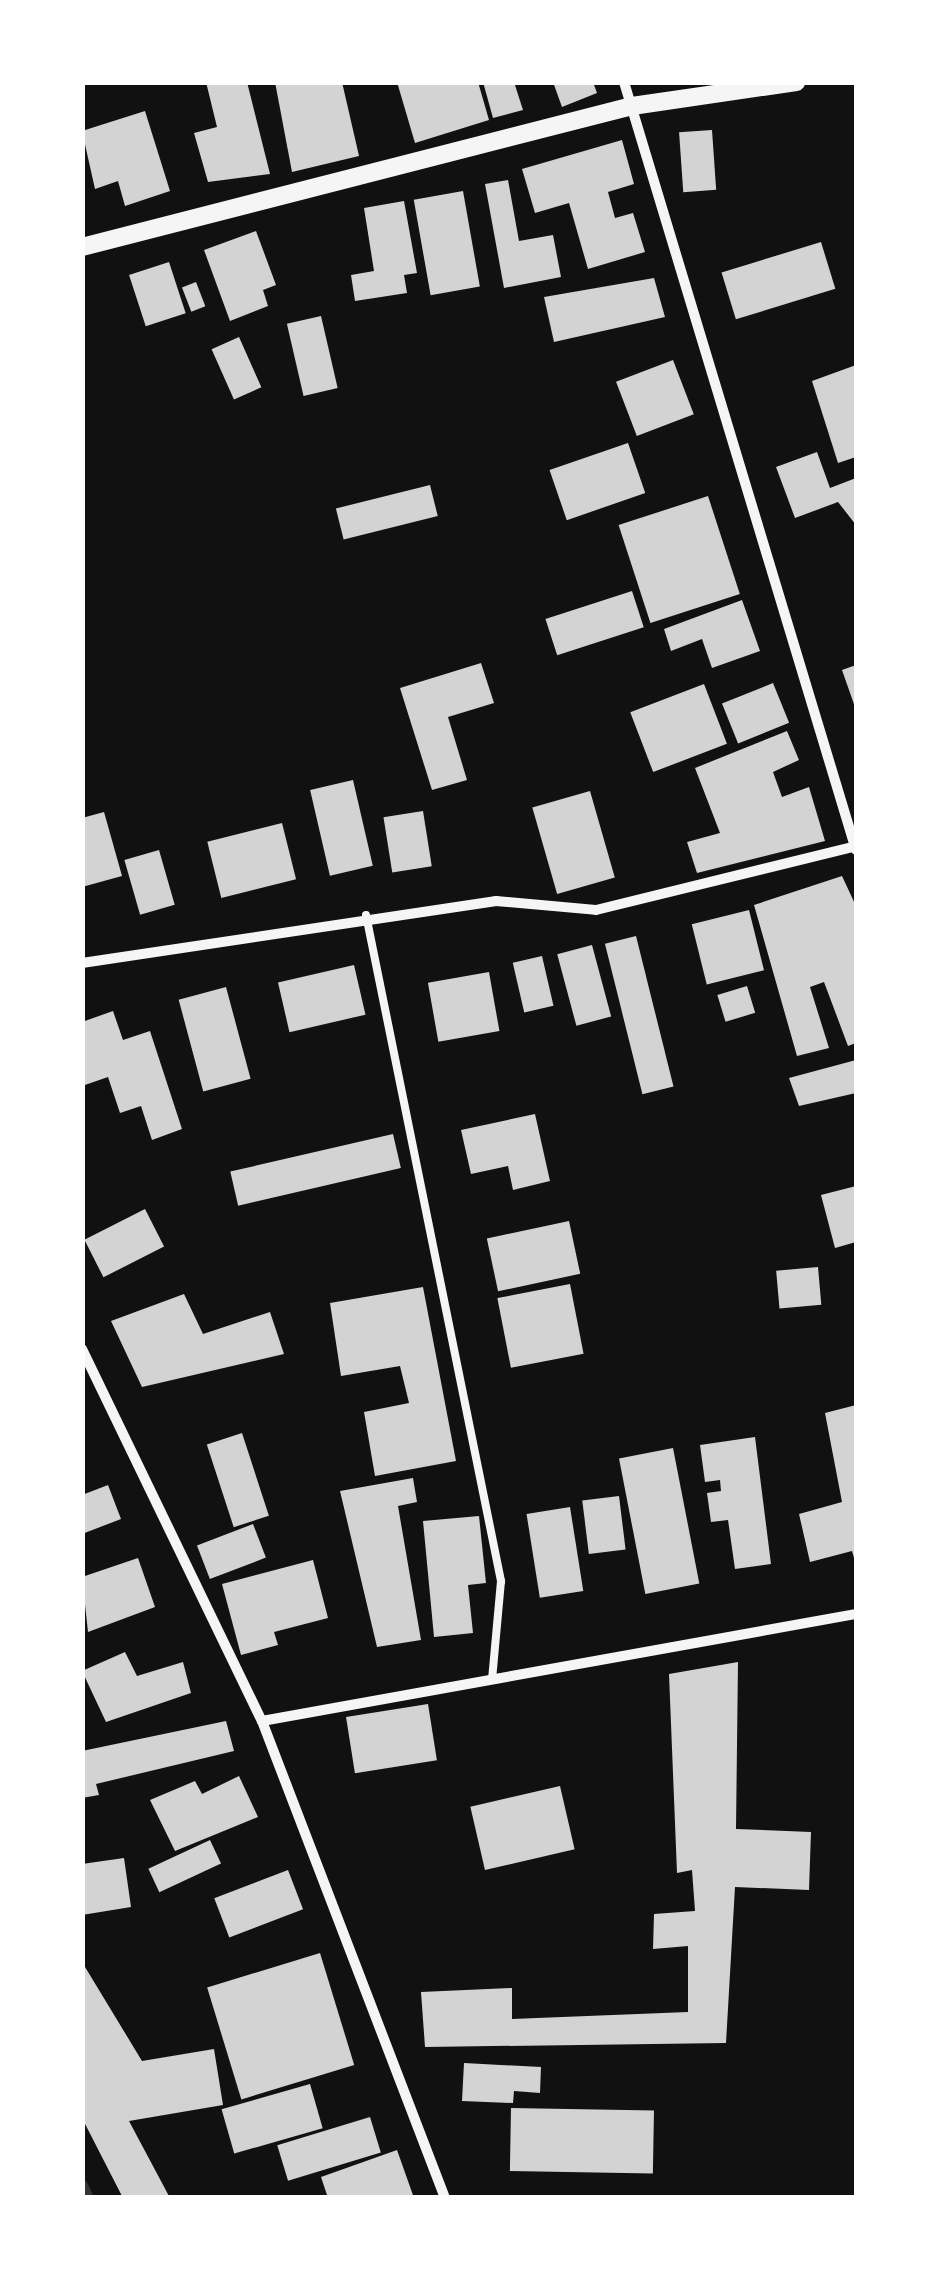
<!DOCTYPE html>
<style>
body{margin:0}
#map{position:relative;width:939px;height:2280px;overflow:hidden;background:#111;font-family:"Source Sans 3",sans-serif}
div>[style]{position:absolute}
[style*='--x']{left:calc(var(--x)*1px);top:calc(var(--y)*1px);width:calc(var(--w)*1px);rotate:calc(var(--a)*1deg)}
.stream>*{height:11px;margin:-5.5px;padding:0 5.5px;transform-origin:5.5px;border-radius:5.5px;background:#333}
.building>*{inset:0;background:#d3d3d3;transform-origin:0 0}
.service>*{height:8px;margin:-4px;padding:0 4px;transform-origin:4px;border-radius:4px;background:#f5f5f5}
.minor>*{height:10px;margin:-5px;padding:0 5px;transform-origin:5px;border-radius:5px;background:#f5f5f5}
.tertiary>*{height:18px;margin:-9px;padding:0 9px;transform-origin:9px;border-radius:9px;background:#f5f5f5}
span{translate:-50% -50%;white-space:nowrap;text-align:center;line-height:1.15;-webkit-text-stroke:9px #fff;paint-order:stroke}
.frame{position:absolute;inset:0;border:85px solid #fff;pointer-events:none}
</style>
<div id="map">
<div class="stream">
<div style="--x:82;--y:2185;--w:14;--a:65"></div>
</div>
<div class="building">
<div style="clip-path:polygon(206px 82px,247px 82px,270px 174px,208px 182px,194px 133px,217px 127px)"></div>
<div style="clip-path:polygon(275px 82px,342px 82px,359px 156px,292px 172px)"></div>
<div style="clip-path:polygon(397px 82px,478px 82px,489px 120px,415px 143px)"></div>
<div style="clip-path:polygon(483px 82px,514px 82px,523px 110px,493px 118px)"></div>
<div style="clip-path:polygon(553px 82px,593px 82px,597px 93px,562px 107px)"></div>
<div style="clip-path:polygon(145px 111px,170px 191px,125px 206px,118px 181px,95px 189px,82px 131px)"></div>
<div style="left:712px;top:130px;width:60px;height:33px;rotate:86deg"></div>
<div style="clip-path:polygon(622px 140px,634px 184px,608px 192px,615px 218px,633px 213px,645px 252px,588px 269px,569px 203px,535px 213px,522px 169px)"></div>
<div style="clip-path:polygon(508px 180px,519px 241px,553px 235px,561px 277px,504px 288px,485px 184px)"></div>
<div style="left:463px;top:191px;width:97px;height:50px;rotate:80deg"></div>
<div style="clip-path:polygon(404px 201px,417px 273px,404px 275px,407px 293px,355px 301px,351px 275px,374px 271px,364px 208px)"></div>
<div style="clip-path:polygon(256px 231px,276px 285px,263px 290px,268px 306px,230px 321px,204px 250px)"></div>
<div style="left:821px;top:242px;width:49px;height:104px;rotate:73deg"></div>
<div style="left:169px;top:262px;width:54px;height:42px;rotate:72deg"></div>
<div style="clip-path:polygon(654px 278px,665px 317px,554px 342px,544px 297px)"></div>
<div style="left:196px;top:282px;width:26px;height:15px;rotate:69deg"></div>
<div style="left:321px;top:316px;width:74px;height:35px;rotate:77deg"></div>
<div style="left:239px;top:337px;width:55px;height:30px;rotate:66deg"></div>
<div style="left:673px;top:360px;width:58px;height:61px;rotate:69deg"></div>
<div style="clip-path:polygon(856px 365px,856px 457px,838px 463px,812px 381px)"></div>
<div style="left:628px;top:443px;width:53px;height:83px;rotate:71deg"></div>
<div style="clip-path:polygon(817px 452px,830px 488px,856px 478px,856px 525px,838px 502px,795px 518px,776px 467px)"></div>
<div style="left:430px;top:485px;width:32px;height:97px;rotate:76deg"></div>
<div style="left:708px;top:496px;width:103px;height:94px;rotate:72deg"></div>
<div style="left:632px;top:591px;width:38px;height:91px;rotate:72deg"></div>
<div style="clip-path:polygon(742px 600px,760px 651px,712px 668px,702px 639px,671px 651px,664px 629px)"></div>
<div style="clip-path:polygon(481px 663px,494px 703px,448px 717px,467px 780px,432px 790px,400px 688px)"></div>
<div style="clip-path:polygon(856px 665px,856px 710px,842px 670px)"></div>
<div style="left:773px;top:683px;width:43px;height:55px;rotate:68deg"></div>
<div style="left:704px;top:684px;width:64px;height:79px;rotate:69deg"></div>
<div style="clip-path:polygon(787px 731px,799px 760px,773px 772px,782px 797px,809px 787px,825px 841px,697px 873px,687px 842px,720px 833px,695px 768px)"></div>
<div style="left:353px;top:780px;width:88px;height:44px;rotate:77deg"></div>
<div style="left:590px;top:791px;width:90px;height:60px;rotate:74deg"></div>
<div style="left:423px;top:811px;width:56px;height:40px;rotate:81deg"></div>
<div style="clip-path:polygon(104px 812px,122px 876px,82px 887px,82px 818px)"></div>
<div style="left:282px;top:823px;width:58px;height:77px;rotate:76deg"></div>
<div style="left:159px;top:850px;width:57px;height:36px;rotate:74deg"></div>
<div style="clip-path:polygon(842px 876px,856px 906px,856px 1043px,848px 1046px,824px 982px,810px 987px,829px 1048px,797px 1056px,754px 905px)"></div>
<div style="left:749px;top:910px;width:62px;height:59px;rotate:76deg"></div>
<div style="left:636px;top:936px;width:155px;height:32px;rotate:76deg"></div>
<div style="left:592px;top:945px;width:74px;height:36px;rotate:75deg"></div>
<div style="left:542px;top:956px;width:51px;height:30px;rotate:77deg"></div>
<div style="left:354px;top:965px;width:51px;height:78px;rotate:77deg"></div>
<div style="left:489px;top:972px;width:60px;height:62px;rotate:80deg"></div>
<div style="left:747px;top:986px;width:28px;height:31px;rotate:73deg"></div>
<div style="left:226px;top:987px;width:95px;height:49px;rotate:75deg"></div>
<div style="clip-path:polygon(113px 1011px,123px 1040px,150px 1031px,182px 1129px,152px 1140px,141px 1106px,120px 1113px,108px 1077px,82px 1086px,82px 1022px)"></div>
<div style="clip-path:polygon(856px 1060px,856px 1093px,799px 1106px,789px 1078px)"></div>
<div style="clip-path:polygon(535px 1114px,550px 1181px,513px 1190px,508px 1166px,471px 1174px,461px 1130px)"></div>
<div style="left:393px;top:1134px;width:35px;height:167px;rotate:77deg"></div>
<div style="clip-path:polygon(856px 1186px,856px 1242px,835px 1248px,821px 1195px)"></div>
<div style="left:145px;top:1209px;width:42px;height:68px;rotate:63deg"></div>
<div style="left:569px;top:1221px;width:54px;height:84px;rotate:78deg"></div>
<div style="left:818px;top:1267px;width:38px;height:42px;rotate:85deg"></div>
<div style="left:570px;top:1284px;width:71px;height:74px;rotate:79deg"></div>
<div style="clip-path:polygon(423px 1287px,456px 1461px,375px 1476px,364px 1412px,409px 1403px,400px 1366px,341px 1376px,330px 1303px)"></div>
<div style="clip-path:polygon(184px 1294px,203px 1334px,270px 1312px,284px 1354px,142px 1387px,111px 1321px)"></div>
<div style="clip-path:polygon(856px 1405px,856px 1565px,852px 1551px,810px 1562px,799px 1514px,842px 1502px,825px 1413px)"></div>
<div style="left:242px;top:1433px;width:87px;height:37px;rotate:72deg"></div>
<div style="clip-path:polygon(755px 1437px,771px 1564px,735px 1569px,728px 1520px,711px 1522px,707px 1493px,721px 1491px,720px 1480px,705px 1482px,700px 1445px)"></div>
<div style="left:673px;top:1448px;width:138px;height:55px;rotate:79deg"></div>
<div style="clip-path:polygon(413px 1478px,417px 1502px,398px 1506px,421px 1640px,377px 1647px,340px 1491px)"></div>
<div style="clip-path:polygon(108px 1485px,121px 1519px,82px 1534px,82px 1495px)"></div>
<div style="left:619px;top:1496px;width:54px;height:37px;rotate:83deg"></div>
<div style="left:570px;top:1507px;width:85px;height:44px;rotate:81deg"></div>
<div style="clip-path:polygon(479px 1516px,486px 1583px,468px 1585px,473px 1633px,434px 1637px,423px 1521px)"></div>
<div style="left:253px;top:1524px;width:36px;height:60px;rotate:69deg"></div>
<div style="clip-path:polygon(138px 1558px,155px 1607px,88px 1632px,82px 1577px)"></div>
<div style="clip-path:polygon(313px 1560px,328px 1618px,274px 1632px,278px 1645px,241px 1655px,222px 1584px)"></div>
<div style="clip-path:polygon(125px 1652px,137px 1676px,183px 1662px,191px 1693px,106px 1722px,82px 1671px)"></div>
<div style="clip-path:polygon(738px 1662px,736px 1829px,811px 1832px,809px 1890px,735px 1887px,726px 2043px,425px 2047px,421px 1992px,512px 1988px,512px 2019px,688px 2012px,688px 1946px,653px 1949px,654px 1914px,695px 1911px,692px 1870px,677px 1873px,669px 1674px)"></div>
<div style="left:428px;top:1704px;width:57px;height:83px;rotate:81deg"></div>
<div style="clip-path:polygon(226px 1721px,234px 1751px,96px 1784px,99px 1795px,82px 1798px,82px 1751px)"></div>
<div style="clip-path:polygon(239px 1776px,258px 1817px,175px 1851px,150px 1800px,195px 1781px,202px 1794px)"></div>
<div style="left:560px;top:1786px;width:65px;height:92px;rotate:77deg"></div>
<div style="left:210px;top:1840px;width:26px;height:68px;rotate:65deg"></div>
<div style="clip-path:polygon(124px 1858px,131px 1907px,82px 1915px,82px 1864px)"></div>
<div style="left:288px;top:1870px;width:42px;height:79px;rotate:69deg"></div>
<div style="left:320px;top:1953px;width:117px;height:118px;rotate:73deg"></div>
<div style="clip-path:polygon(82px 1962px,142px 2061px,214px 2049px,223px 2105px,129px 2121px,170px 2198px,123px 2198px,82px 2118px)"></div>
<div style="clip-path:polygon(464px 2063px,541px 2067px,540px 2093px,514px 2091px,513px 2103px,462px 2101px)"></div>
<div style="left:310px;top:2084px;width:46px;height:92px;rotate:74deg"></div>
<div style="left:511px;top:2108px;width:143px;height:63px;rotate:1deg"></div>
<div style="left:370px;top:2117px;width:37px;height:97px;rotate:73deg"></div>
<div style="clip-path:polygon(397px 2150px,414px 2198px,328px 2198px,321px 2177px)"></div>
</div>
<div class="service">
<div style="--x:366;--y:915;--w:680;--a:78.54"></div>
<div style="--x:501;--y:1581;--w:99;--a:95.2"></div>
</div>
<div class="minor">
<div style="--x:624;--y:82;--w:802;--a:73.19"></div>
<div style="--x:82;--y:963;--w:419;--a:-8.5"></div>
<div style="--x:496;--y:901;--w:100;--a:5.1"></div>
<div style="--x:596;--y:910;--w:268;--a:-13.8"></div>
<div style="--x:82;--y:1349;--w:413;--a:64.2"></div>
<div style="--x:262;--y:1721;--w:511;--a:69.01"></div>
<div style="--x:262;--y:1721;--w:604;--a:-10.21"></div>
</div>
<div class="tertiary">
<div style="--x:82;--y:247;--w:568;--a:-14.38"></div>
<div style="--x:632;--y:106;--w:166;--a:-8.3"></div>
</div>
<div class="frame"></div>
</div>
